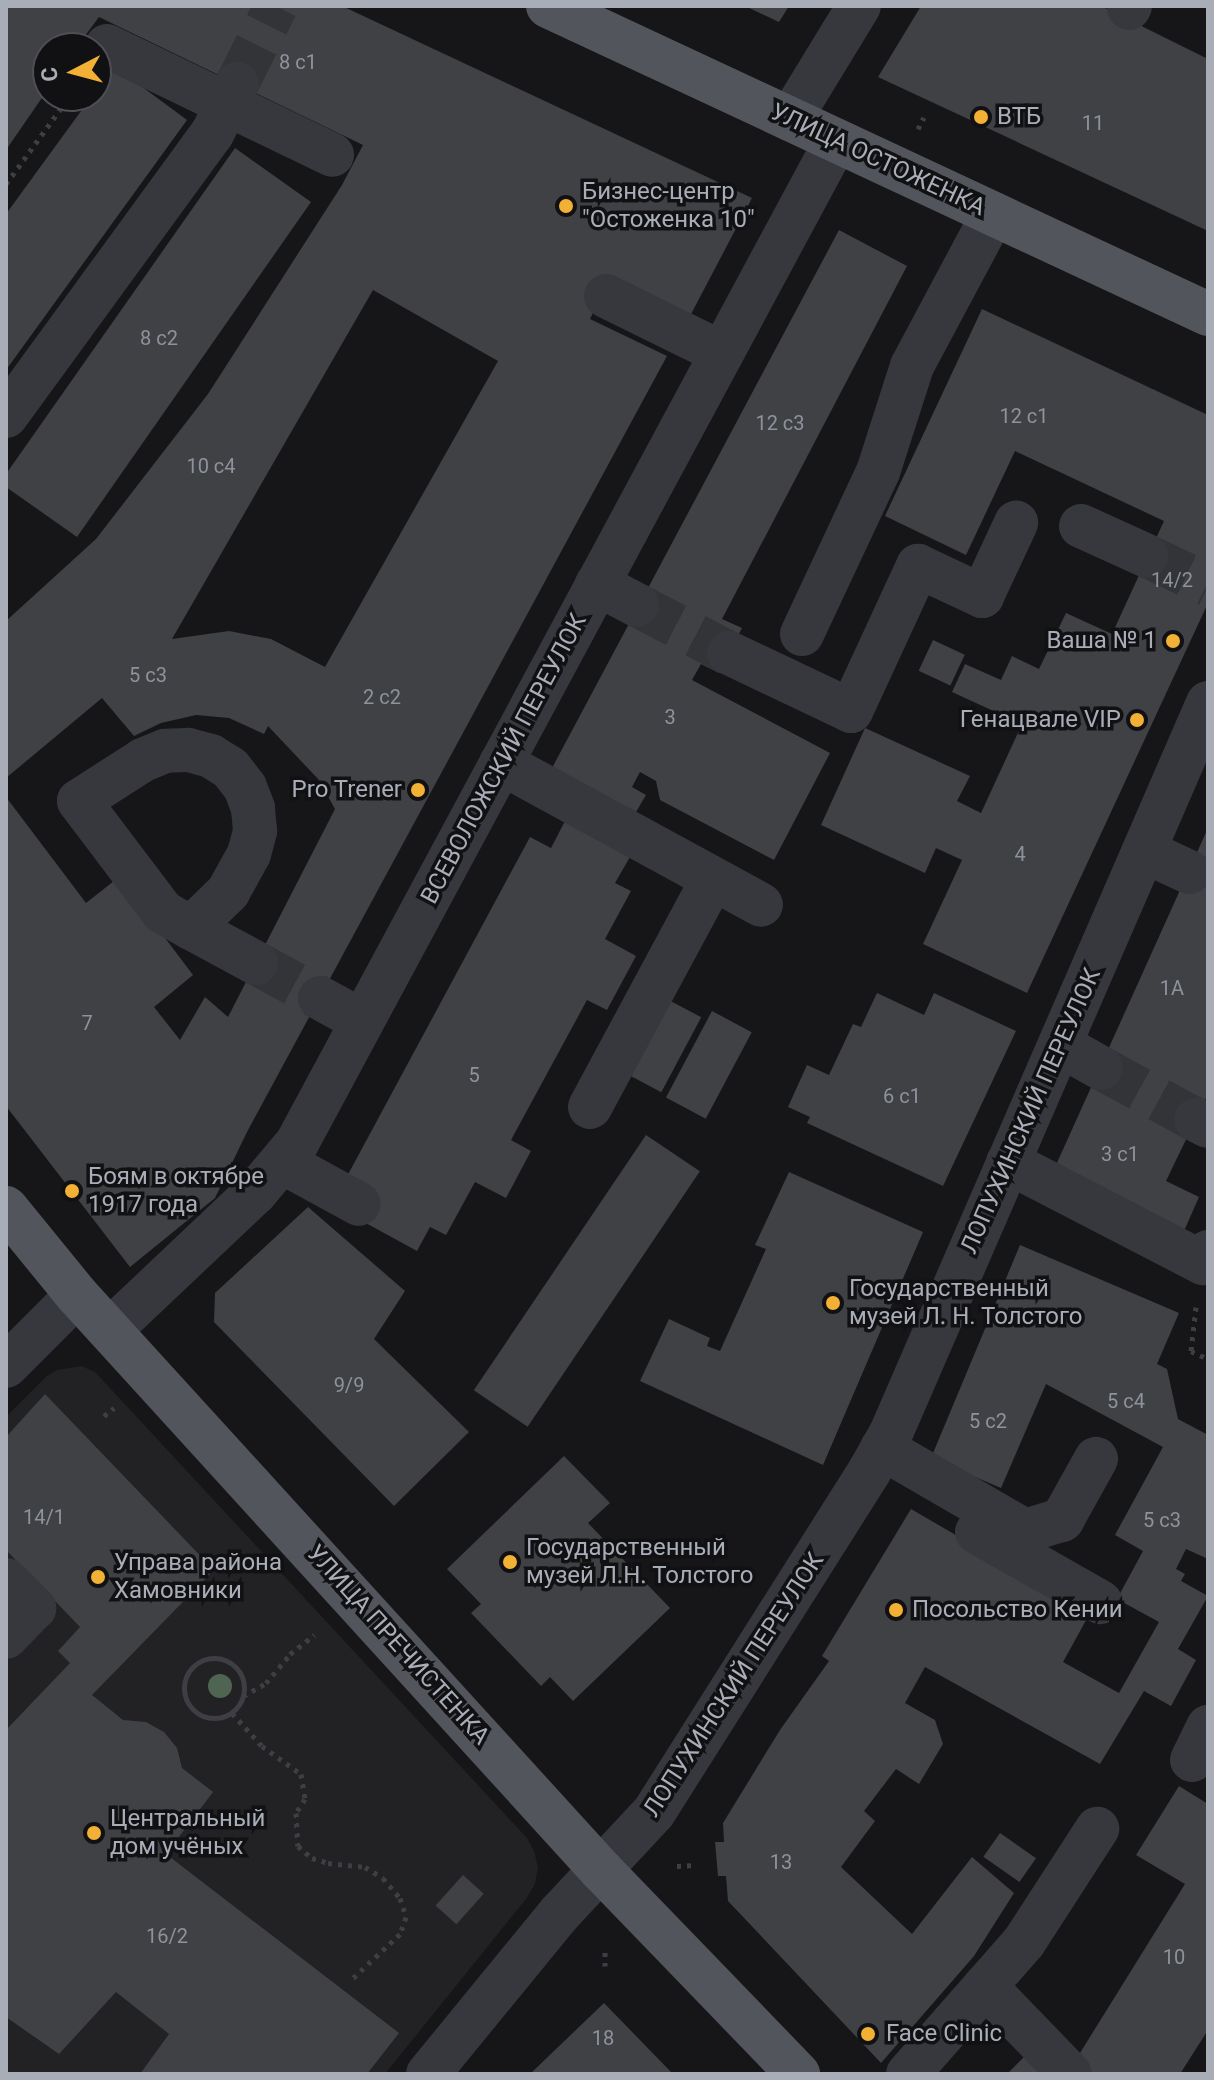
<!DOCTYPE html>
<meta charset="utf-8">
<style>
body{margin:0}
#map{position:relative;width:1214px;height:2080px;overflow:hidden;background:#161618;font-family:Roboto,sans-serif}
div>[style]{position:absolute}
[style*='--x']{left:calc(var(--x)*1px);top:calc(var(--y)*1px);width:calc(var(--w)*1px);rotate:calc(var(--a)*1deg)}
.built>*{inset:0;background:#222225}
.building>*{inset:0;background:#404145;transform-origin:0 0}
.minor-tunnel>*{height:44px;margin-top:-22px;transform-origin:0;background:repeating-linear-gradient(90deg,#333438 0 44px,transparent 0 66px)}
.path>*{height:5px;margin-top:-2.5px;transform-origin:0;background:repeating-linear-gradient(90deg,#3d3f44 0 4px,transparent 0 10px)}
.path>.ring{margin:-2.5px;padding:0;box-sizing:content-box;background:none;border:5px solid #3d3f44;border-radius:50%}
.minor>*{height:44px;margin:-22px;padding:0 22px;transform-origin:22px;border-radius:22px;background:#37383d}
.major>*{height:44px;margin:-22px;padding:0 22px;transform-origin:22px;border-radius:22px;background:#53555c}
.trees>*{width:24px;height:24px;margin:-12px;border-radius:50%;background:#506452}
.dots>*{width:22px;height:22px;translate:-50% -50%;box-sizing:border-box;border:4px solid #111113;border-radius:50%}
span{translate:-50% -50%;white-space:nowrap;text-align:center;line-height:1.15;-webkit-text-stroke:7px #111113;paint-order:stroke}
.number-label{font-size:20px;color:#8e929b}
.number-label span{-webkit-text-stroke-width:0}
.poi-label{font-size:24px;color:#a8adb8}
.left{translate:0 -50%;text-align:left}
.right{translate:-100% -50%;text-align:right}
.street-label{font-size:24px;color:#a8adb8}
.frame{position:absolute;inset:0;border:8px solid #a8adb8;pointer-events:none}
.north{position:absolute;left:32px;top:32px;width:80px;height:80px;box-sizing:border-box;background:#111113;border:2px solid #4d4f55;border-radius:50%;rotate:264deg;font-size:22px;font-weight:700;line-height:32px;text-align:center;color:#a8adb8}
.north::after{content:'';display:block;margin:auto;width:28px;height:36px;background:#f2b134;clip-path:polygon(50% 0,100% 100%,50% 72%,0 100%)}
</style>
<div id="map">
<div class="built">
<div style="clip-path:polygon(82px 1366px,96px 1373px,527px 1838px,534px 1851px,538px 1867px,535px 1884px,526px 1899px,385px 2074px,6px 2074px,6px 1417px,47px 1376px,57px 1370px)"></div>
</div>
<div class="building">
<div style="clip-path:polygon(evenodd,6px 6px,342px 6px,752px 198px,689px 318px,609px 280px,590px 319px,667px 356px,248px 1130px,215px 1198px,130px 1267px,6px 1106px,6px 797px,86px 903px,119px 877px,193px 975px,154px 1007px,180px 1040px,205px 997px,228px 1017px,335px 809px,319px 780px,268px 726px,264px 734px,229px 718px,196px 715px,161px 723px,134px 736px,102px 698px,6px 778px,6px 621px,96px 539px,208px 394px,342px 185px,363px 145px,99px 17px,76px 48px,48px 48px,48px 89px,6px 150px,6px 6px,373px 290px,498px 361px,325px 667px,271px 639px,229px 631px,172px 639px,373px 290px)"></div>
<div style="clip-path:polygon(745px 6px,789px 6px,779px 22px)"></div>
<div style="clip-path:polygon(921px 6px,1101px 6px,1208px 59px,1208px 231px,878px 77px)"></div>
<div style="clip-path:polygon(114px 66px,187px 120px,6px 370px,6px 214px,92px 96px,96px 96px,96px 90px)"></div>
<div style="clip-path:polygon(235px 148px,311px 202px,77px 537px,6px 487px,6px 474px)"></div>
<div style="clip-path:polygon(839px 230px,907px 266px,722px 619px,742px 628px,729px 653px,719px 673px,701px 664px,692px 680px,830px 753px,774px 860px,660px 800px,656px 781px,640px 772px,632px 787px,646px 795px,636px 812px,552px 768px)"></div>
<div style="clip-path:polygon(982px 309px,1208px 415px,1208px 603px,1027px 993px,923px 944px,962px 860px,936px 848px,925px 873px,821px 825px,865px 728px,970px 776px,957px 801px,981px 813px,1022px 724px,952px 692px,965px 664px,1001px 680px,1012px 656px,1039px 669px,1066px 613px,1112px 634px,1164px 521px,1015px 451px,966px 555px,885px 516px)"></div>
<div style="left:933px;top:640px;width:35px;height:34px;rotate:25deg"></div>
<div style="clip-path:polygon(565px 821px,630px 857px,615px 883px,631px 891px,605px 939px,636px 956px,607px 1010px,587px 1000px,511px 1140px,531px 1151px,506px 1198px,475px 1182px,446px 1235px,430px 1227px,417px 1251px,353px 1216px,345px 1180px,530px 837px,551px 848px)"></div>
<div style="clip-path:polygon(1208px 828px,1208px 1094px,1166px 1181px,1199px 1197px,1184px 1231px,1056px 1165px)"></div>
<div style="clip-path:polygon(877px 993px,924px 1015px,934px 993px,1016px 1031px,943px 1186px,807px 1123px,810px 1117px,788px 1107px,807px 1065px,829px 1075px,853px 1024px,861px 1027px)"></div>
<div style="left:665px;top:998px;width:41px;height:85px;rotate:28deg"></div>
<div style="left:712px;top:1011px;width:45px;height:98px;rotate:28deg"></div>
<div style="left:646px;top:1135px;width:65px;height:308px;rotate:34deg"></div>
<div style="clip-path:polygon(789px 1172px,923px 1232px,823px 1465px,640px 1381px,669px 1319px,710px 1338px,707px 1346px,720px 1351px,766px 1249px,755px 1245px)"></div>
<div style="clip-path:polygon(308px 1207px,405px 1291px,374px 1339px,469px 1432px,394px 1506px,214px 1322px,215px 1293px)"></div>
<div style="clip-path:polygon(1020px 1245px,1179px 1313px,1157px 1364px,1167px 1369px,1178px 1419px,1208px 1435px,1208px 1559px,1186px 1549px,1176px 1569px,1185px 1574px,1181px 1581px,1208px 1596px,1178px 1649px,1196px 1660px,1171px 1706px,1144px 1691px,1100px 1764px,925px 1667px,905px 1703px,935px 1720px,943px 1744px,919px 1784px,896px 1769px,864px 1811px,875px 1821px,841px 1867px,912px 1934px,972px 1857px,1014px 1893px,974px 1956px,881px 2063px,728px 1901px,726px 1876px,718px 1876px,715px 1842px,724px 1842px,723px 1823px,780px 1730px,829px 1661px,822px 1656px,911px 1509px,1090px 1613px,1063px 1662px,1119px 1693px,1159px 1622px,1117px 1599px,1143px 1551px,1115px 1535px,1163px 1447px,1046px 1384px,1001px 1488px,931px 1458px)"></div>
<div style="clip-path:polygon(45px 1394px,214px 1570px,92px 1695px,123px 1720px,146px 1722px,164px 1732px,177px 1748px,182px 1768px,213px 1792px,166px 1854px,399px 2033px,367px 2074px,140px 2074px,169px 2034px,116px 1992px,59px 2054px,6px 2017px,6px 1730px,70px 1663px,58px 1651px,80px 1627px,6px 1550px,6px 1437px)"></div>
<div style="clip-path:polygon(564px 1456px,610px 1503px,588px 1523px,670px 1608px,573px 1701px,550px 1677px,541px 1686px,471px 1613px,481px 1604px,447px 1569px)"></div>
<div style="clip-path:polygon(1179px 1786px,1208px 1804px,1208px 2030px,1180px 2074px,1095px 2074px,1085px 2068px,1080px 2053px,1185px 1884px,1136px 1855px)"></div>
<div style="left:1000px;top:1833px;width:44px;height:29px;rotate:35deg"></div>
<div style="left:463px;top:1875px;width:28px;height:41px;rotate:42deg"></div>
<div style="clip-path:polygon(604px 2003px,673px 2074px,530px 2074px)"></div>
<div style="clip-path:polygon(1027px 2054px,1046px 2074px,1007px 2074px)"></div>
</div>
<div class="minor-tunnel">
<div style="--x:237;--y:84;--w:87;--a:-63.4"></div>
<div style="--x:1147;--y:556;--w:68;--a:25.4"></div>
<div style="--x:637;--y:605;--w:104;--a:27.6"></div>
<div style="--x:256;--y:963;--w:73;--a:28.7"></div>
<div style="--x:1101;--y:1068;--w:108;--a:28.7"></div>
</div>
<div class="path">
<div style="--x:918;--y:129;--w:13;--a:-63"></div>
<div style="--x:6;--y:184;--w:109;--a:-54"></div>
<div style="--x:1196;--y:1307;--w:44;--a:96.5"></div>
<div style="--x:1191;--y:1351;--w:19;--a:25"></div>
<div style="--x:104;--y:1416;--w:13;--a:-39"></div>
<div class="ring" style="left:184px;top:1658px;width:55px;height:55px"></div>
<div style="--x:243;--y:1696;--w:26;--a:-29"></div>
<div style="--x:266;--y:1683;--w:38;--a:-50"></div>
<div style="--x:290;--y:1654;--w:31;--a:-38"></div>
<div style="--x:232;--y:1713;--w:45;--a:47.7"></div>
<div style="--x:262;--y:1746;--w:48;--a:35.7"></div>
<div style="--x:301;--y:1774;--w:25;--a:81"></div>
<div style="--x:305;--y:1799;--w:17;--a:123"></div>
<div style="--x:296;--y:1813;--w:33;--a:87"></div>
<div style="--x:298;--y:1846;--w:18;--a:41"></div>
<div style="--x:312;--y:1858;--w:17;--a:17"></div>
<div style="--x:328;--y:1863;--w:37;--a:6"></div>
<div style="--x:365;--y:1867;--w:21;--a:31"></div>
<div style="--x:383;--y:1878;--w:26;--a:50"></div>
<div style="--x:400;--y:1898;--w:20;--a:72"></div>
<div style="--x:406;--y:1917;--w:18;--a:109"></div>
<div style="--x:400;--y:1934;--w:66;--a:136.8"></div>
<div style="--x:677;--y:1866;--w:17;--a:-3"></div>
<div style="--x:605;--y:1966;--w:19;--a:-90"></div>
</div>
<div class="minor">
<div style="--x:1129;--y:8;--w:2;--a:-63"></div>
<div style="--x:107;--y:46;--w:250;--a:25.8"></div>
<div style="--x:790;--y:119;--w:132;--a:-58.6"></div>
<div style="--x:606;--y:296;--w:129;--a:26.2"></div>
<div style="--x:6;--y:416;--w:349;--a:-53.9"></div>
<div style="--x:212;--y:134;--w:56;--a:-63.4"></div>
<div style="--x:1081;--y:526;--w:72;--a:24.4"></div>
<div style="--x:597;--y:584;--w:45;--a:27.7"></div>
<div style="--x:802;--y:634;--w:179;--a:-64.9"></div>
<div style="--x:878;--y:472;--w:111;--a:-72.2"></div>
<div style="--x:912;--y:366;--w:172;--a:-61.9"></div>
<div style="--x:729;--y:653;--w:135;--a:25.4"></div>
<div style="--x:851;--y:711;--w:160;--a:-65.2"></div>
<div style="--x:918;--y:566;--w:71;--a:25.1"></div>
<div style="--x:982;--y:596;--w:81;--a:-65"></div>
<div style="--x:501;--y:763;--w:296;--a:28.6"></div>
<div style="--x:1144;--y:851;--w:50;--a:25"></div>
<div style="--x:191;--y:928;--w:52;--a:-44.2"></div>
<div style="--x:228;--y:892;--w:43;--a:-61.1"></div>
<div style="--x:249;--y:854;--w:24;--a:-75"></div>
<div style="--x:255;--y:831;--w:23;--a:-95"></div>
<div style="--x:253;--y:808;--w:22;--a:-111"></div>
<div style="--x:245;--y:787;--w:24;--a:-128"></div>
<div style="--x:230;--y:768;--w:22;--a:-148"></div>
<div style="--x:211;--y:756;--w:24;--a:-165"></div>
<div style="--x:188;--y:750;--w:23;--a:178"></div>
<div style="--x:165;--y:751;--w:24;--a:158"></div>
<div style="--x:143;--y:760;--w:76;--a:147.4"></div>
<div style="--x:79;--y:801;--w:139;--a:52.9"></div>
<div style="--x:163;--y:912;--w:32;--a:30"></div>
<div style="--x:191;--y:928;--w:74;--a:28.3"></div>
<div style="--x:320;--y:998;--w:48;--a:28.7"></div>
<div style="--x:1060;--y:1045;--w:47;--a:29.3"></div>
<div style="--x:590;--y:1107;--w:259;--a:-61.7"></div>
<div style="--x:1196;--y:1120;--w:13;--a:27"></div>
<div style="--x:1008;--y:1162;--w:220;--a:27.4"></div>
<div style="--x:1203;--y:1263;--w:12;--a:-66"></div>
<div style="--x:284;--y:1163;--w:85;--a:28.7"></div>
<div style="--x:110;--y:1330;--w:199;--a:-43.4"></div>
<div style="--x:255;--y:1193;--w:65;--a:-50"></div>
<div style="--x:297;--y:1143;--w:1138;--a:-61.72"></div>
<div style="--x:6;--y:1366;--w:100;--a:-45"></div>
<div style="--x:882;--y:1448;--w:165;--a:30.1"></div>
<div style="--x:1025;--y:1531;--w:39;--a:-17"></div>
<div style="--x:1062;--y:1520;--w:70;--a:-60.9"></div>
<div style="--x:977;--y:1532;--w:142;--a:29.6"></div>
<div style="--x:6;--y:1580;--w:40;--a:45"></div>
<div style="--x:34;--y:1608;--w:40;--a:134"></div>
<div style="--x:1192;--y:1760;--w:37;--a:-64"></div>
<div style="--x:985;--y:1986;--w:122;--a:46"></div>
<div style="--x:428;--y:2074;--w:207;--a:-50.7"></div>
<div style="--x:559;--y:1914;--w:139;--a:-47"></div>
<div style="--x:654;--y:1812;--w:404;--a:-57.7"></div>
<div style="--x:870;--y:1470;--w:43;--a:-60.4"></div>
<div style="--x:891;--y:1433;--w:796;--a:-66.53"></div>
<div style="--x:908;--y:2074;--w:176;--a:-48.7"></div>
<div style="--x:1024;--y:1942;--w:135;--a:-57.1"></div>
</div>
<div class="major">
<div style="--x:548;--y:6;--w:728;--a:25.02"></div>
<div style="--x:6;--y:1208;--w:112;--a:50.8"></div>
<div style="--x:77;--y:1295;--w:778;--a:47.66"></div>
<div style="--x:601;--y:1870;--w:284;--a:46"></div>
</div>
<div class="trees">
<div style="left:220px;top:1686px"></div>
</div>
<div class="dots">
<div style="left:981px;top:117px;background:#f2b134"></div>
<div style="left:566px;top:206px;background:#f2b134"></div>
<div style="left:1173px;top:641px;background:#f2b134"></div>
<div style="left:1137px;top:720px;background:#f2b134"></div>
<div style="left:418px;top:790px;background:#f2b134"></div>
<div style="left:72px;top:1191px;background:#f2b134"></div>
<div style="left:833px;top:1303px;background:#f2b134"></div>
<div style="left:510px;top:1562px;background:#f2b134"></div>
<div style="left:98px;top:1577px;background:#f2b134"></div>
<div style="left:896px;top:1610px;background:#f2b134"></div>
<div style="left:94px;top:1833px;background:#f2b134"></div>
<div style="left:868px;top:2034px;background:#f2b134"></div>
</div>
<div class="number-label">
<span style="left:298px;top:62px">8 с1</span>
<span style="left:1093px;top:123px">11</span>
<span style="left:159px;top:338px">8 с2</span>
<span style="left:1024px;top:416px">12 с1</span>
<span style="left:780px;top:423px">12 с3</span>
<span style="left:211px;top:466px">10 с4</span>
<span style="left:1172px;top:580px">14/2</span>
<span style="left:148px;top:675px">5 с3</span>
<span style="left:382px;top:697px">2 с2</span>
<span style="left:670px;top:717px">3</span>
<span style="left:1020px;top:854px">4</span>
<span style="left:1172px;top:988px">1А</span>
<span style="left:87px;top:1023px">7</span>
<span style="left:474px;top:1075px">5</span>
<span style="left:902px;top:1096px">6 с1</span>
<span style="left:1120px;top:1154px">3 с1</span>
<span style="left:349px;top:1385px">9/9</span>
<span style="left:1126px;top:1401px">5 с4</span>
<span style="left:988px;top:1421px">5 с2</span>
<span style="left:44px;top:1517px">14/1</span>
<span style="left:1162px;top:1520px">5 с3</span>
<span style="left:781px;top:1862px">13</span>
<span style="left:167px;top:1936px">16/2</span>
<span style="left:1174px;top:1957px">10</span>
<span style="left:603px;top:2038px">18</span>
</div>
<div class="poi-label">
<span class="left" style="left:997px;top:117px">ВТБ</span>
<span class="left" style="left:582px;top:206px">Бизнес-центр<br>"Остоженка 10"</span>
<span class="right" style="left:1157px;top:641px">Ваша № 1</span>
<span class="right" style="left:1121px;top:720px">Генацвале VIP</span>
<span class="right" style="left:402px;top:790px">Pro Trener</span>
<span class="left" style="left:88px;top:1191px">Боям в октябре<br>1917 года</span>
<span class="left" style="left:849px;top:1303px">Государственный<br>музей Л. Н. Толстого</span>
<span class="left" style="left:526px;top:1562px">Государственный<br>музей Л.Н. Толстого</span>
<span class="left" style="left:114px;top:1577px">Управа района<br>Хамовники</span>
<span class="left" style="left:912px;top:1610px">Посольство Кении</span>
<span class="left" style="left:110px;top:1833px">Центральный<br>дом учёных</span>
<span class="left" style="left:886px;top:2034px">Face Clinic</span>
</div>
<div class="street-label">
<span style="left:878px;top:160px;rotate:25deg">УЛИЦА ОСТОЖЕНКА</span>
<span style="left:504px;top:759px;rotate:-62deg">ВСЕВОЛОЖСКИЙ ПЕРЕУЛОК</span>
<span style="left:1031px;top:1111px;rotate:-66deg">ЛОПУХИНСКИЙ ПЕРЕУЛОК</span>
<span style="left:398px;top:1645px;rotate:48deg">УЛИЦА ПРЕЧИСТЕНКА</span>
<span style="left:734px;top:1685px;rotate:-57deg">ЛОПУХИНСКИЙ ПЕРЕУЛОК</span>
</div>
<div class="frame"></div>
<div class="north">С</div>
</div>
